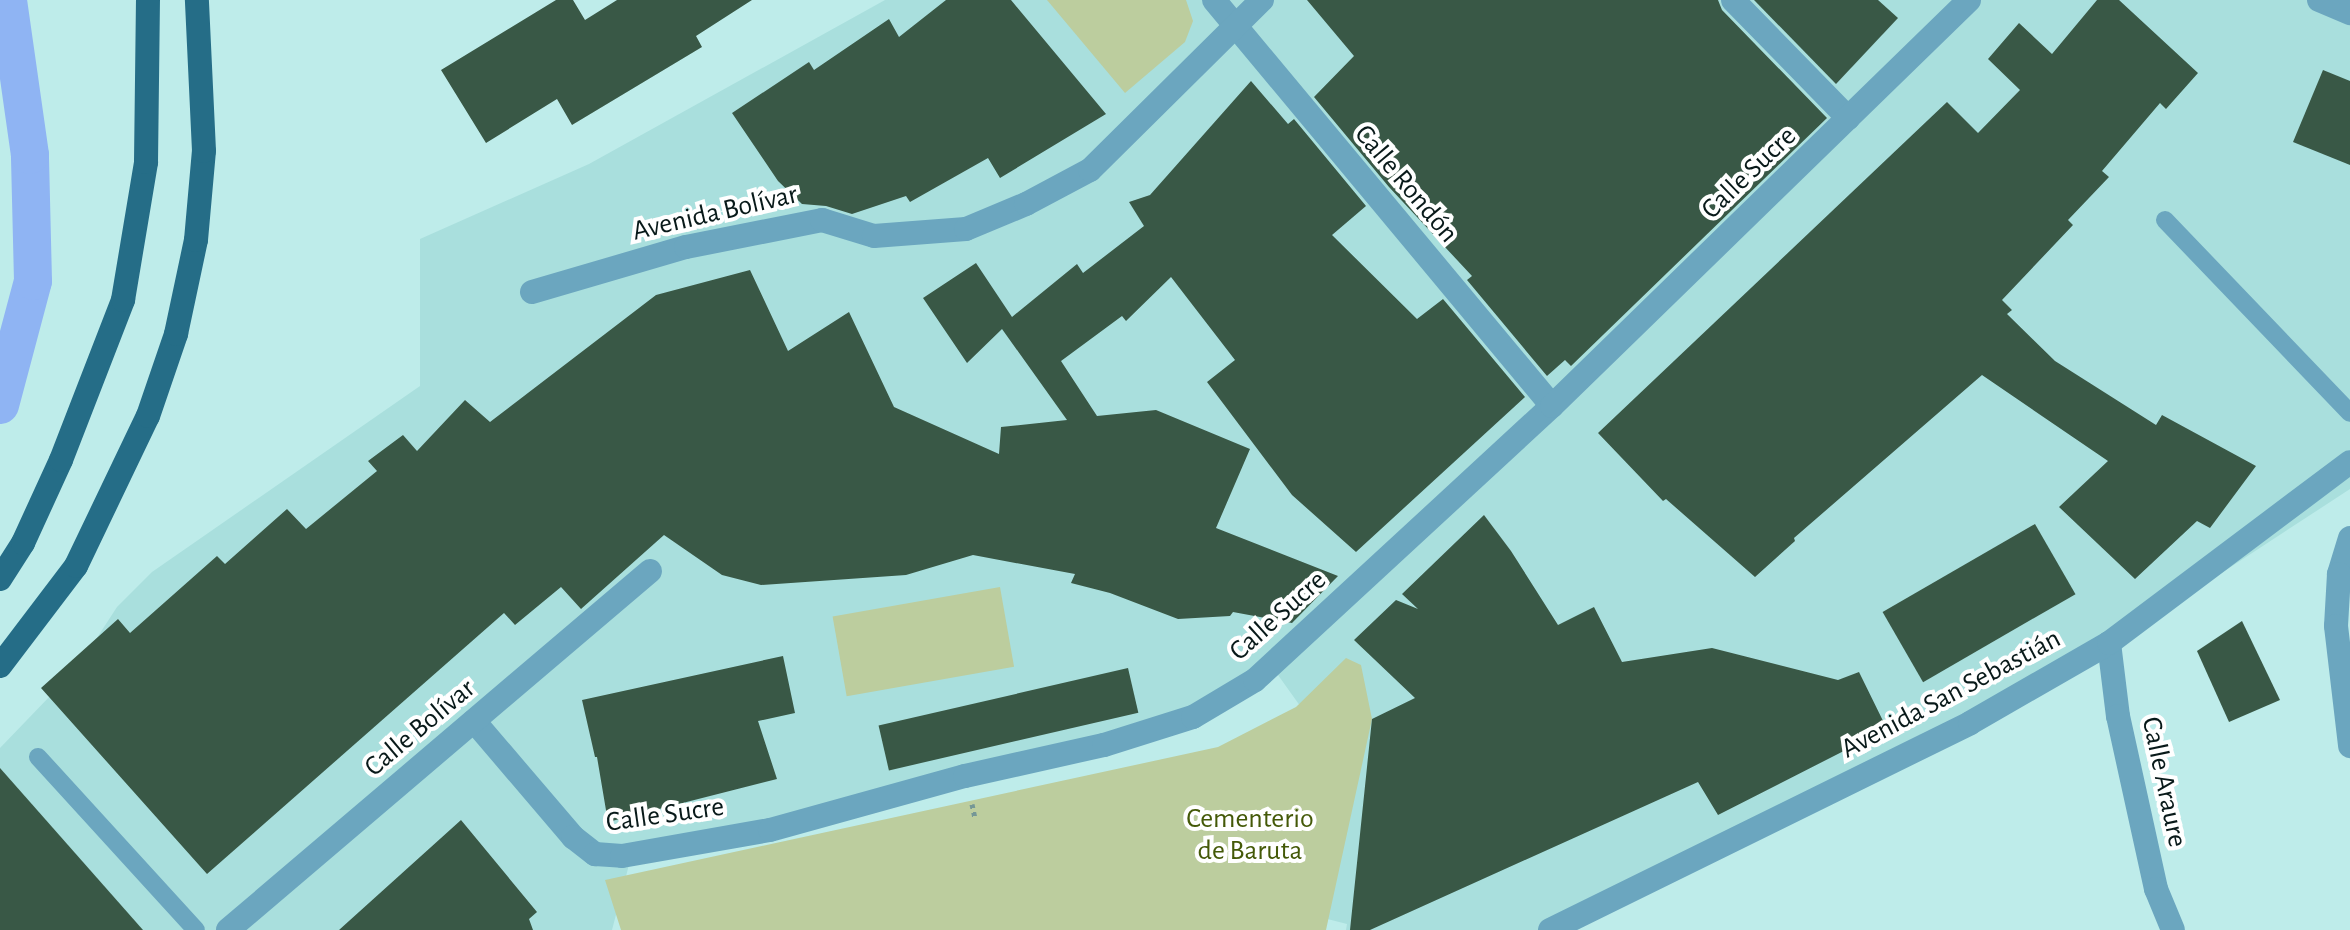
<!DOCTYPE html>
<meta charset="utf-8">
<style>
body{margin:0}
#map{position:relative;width:2350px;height:930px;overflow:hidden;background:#beecea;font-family:"Alegreya Sans",sans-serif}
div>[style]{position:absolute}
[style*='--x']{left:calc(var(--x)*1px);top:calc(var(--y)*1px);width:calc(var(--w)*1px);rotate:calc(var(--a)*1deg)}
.built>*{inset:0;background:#a9dfdd}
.green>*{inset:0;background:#bccd9e;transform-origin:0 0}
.canal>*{height:38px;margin:-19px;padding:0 19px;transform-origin:19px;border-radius:19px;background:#8fb4f3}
.building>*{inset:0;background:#395846;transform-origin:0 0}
.path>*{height:5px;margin-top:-2.5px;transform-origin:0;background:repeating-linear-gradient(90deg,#759796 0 4px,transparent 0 8px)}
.service>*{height:18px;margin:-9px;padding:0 9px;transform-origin:9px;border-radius:9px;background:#6ba6bf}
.minor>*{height:24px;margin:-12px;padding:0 12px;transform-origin:12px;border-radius:12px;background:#6ba6bf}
.tertiary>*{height:24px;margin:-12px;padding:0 12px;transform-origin:12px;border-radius:12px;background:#6ba6bf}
.primary>*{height:24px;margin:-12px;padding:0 12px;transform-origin:12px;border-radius:12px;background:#256d87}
span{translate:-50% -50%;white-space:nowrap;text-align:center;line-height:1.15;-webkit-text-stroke:8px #fff;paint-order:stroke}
.street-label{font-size:28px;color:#081919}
.park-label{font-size:28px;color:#445908}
</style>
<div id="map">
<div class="built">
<div style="clip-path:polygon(885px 0,2350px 0,2350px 489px,2136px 629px,1565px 930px,1346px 930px,1347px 924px,1300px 912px,1318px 731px,1273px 668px,1197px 714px,631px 857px,612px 930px,0 930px,0 748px,78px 667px,117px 607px,152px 572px,420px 386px,420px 239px,589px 164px)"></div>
</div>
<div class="green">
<div style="clip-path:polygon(1047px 0,1186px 0,1193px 21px,1185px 42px,1125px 93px)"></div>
<div style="left:1000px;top:587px;width:81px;height:170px;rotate:80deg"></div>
<div style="clip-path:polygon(1346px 658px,1361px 665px,1372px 719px,1326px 930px,621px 930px,605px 880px,1218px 747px,1296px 707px)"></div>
</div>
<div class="canal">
<div style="--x:0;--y:405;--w:128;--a:-75.1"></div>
<div style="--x:33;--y:281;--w:126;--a:-91.4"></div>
<div style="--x:30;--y:155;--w:157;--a:-98.1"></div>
</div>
<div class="building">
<div style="clip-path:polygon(556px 0,573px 0,585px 20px,617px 0,752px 0,696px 36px,702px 47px,572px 125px,557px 99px,486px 143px,441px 70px)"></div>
<div style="clip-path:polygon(946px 0,1011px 0,1106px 114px,1000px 178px,988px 158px,910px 202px,906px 196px,852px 214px,826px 206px,802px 204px,778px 181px,732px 113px,809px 62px,814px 70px,889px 19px,899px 37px)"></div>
<div style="clip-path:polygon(1307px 0,1718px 0,1722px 10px,1827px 118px,1571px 366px,1565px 360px,1547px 376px,1467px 280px,1472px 276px,1389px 187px,1314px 97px,1354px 56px)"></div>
<div style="clip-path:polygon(1754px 0,1878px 0,1898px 18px,1836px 84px)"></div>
<div style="clip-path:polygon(2097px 0,2119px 0,2198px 73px,2166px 109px,2160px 103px,2102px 171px,2109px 177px,2068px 220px,2073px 225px,2002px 300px,2012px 310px,2007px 314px,2055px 361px,2156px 425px,2162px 415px,2256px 466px,2210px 528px,2197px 521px,2135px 579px,2059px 507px,2108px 461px,1982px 375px,1794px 538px,1795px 541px,1755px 577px,1666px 499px,1663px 501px,1598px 433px,1947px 102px,1978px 133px,2020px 90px,1988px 59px,2019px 23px,2052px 54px)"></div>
<div style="clip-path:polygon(2323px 70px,2350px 81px,2350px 165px,2293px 142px)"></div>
<div style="clip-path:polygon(1251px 81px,1288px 124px,1294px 119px,1366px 206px,1332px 235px,1417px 319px,1443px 299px,1525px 397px,1356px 552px,1292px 495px,1207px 382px,1235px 360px,1171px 277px,1126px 321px,1122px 316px,1061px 361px,1097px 416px,1156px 410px,1250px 449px,1216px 528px,1338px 576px,1292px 623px,1233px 612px,1230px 616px,1178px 619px,1110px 593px,1071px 583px,1075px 574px,973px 555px,906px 575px,761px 585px,722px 575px,664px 535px,581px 609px,561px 587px,515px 625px,504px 613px,207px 874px,41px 688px,118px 619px,130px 633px,217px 556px,225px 564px,287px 509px,306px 529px,377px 471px,368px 461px,403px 435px,417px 451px,465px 400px,490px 422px,656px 295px,750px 270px,788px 351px,849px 312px,894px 407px,999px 454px,1001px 427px,1067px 420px,1002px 329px,967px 363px,923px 298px,976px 263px,1012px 317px,1077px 264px,1083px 273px,1144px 226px,1129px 202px,1150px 195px)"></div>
<div style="clip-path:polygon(1484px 515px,1511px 551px,1558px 625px,1594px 607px,1622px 662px,1712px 648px,1838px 680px,1859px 672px,1887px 729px,1718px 815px,1698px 782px,1370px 930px,1350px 930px,1372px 719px,1415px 698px,1354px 640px,1396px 600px,1418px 609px,1402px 594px)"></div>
<div style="left:2035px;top:524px;width:81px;height:176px;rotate:60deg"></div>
<div style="clip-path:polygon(2242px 621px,2280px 700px,2229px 722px,2197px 651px)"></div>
<div style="clip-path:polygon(783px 656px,795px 713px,758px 721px,777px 779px,608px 822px,597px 757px,595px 757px,582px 700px)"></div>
<div style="left:1128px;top:668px;width:46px;height:256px;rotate:77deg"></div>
<div style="clip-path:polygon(0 768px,143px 930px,0 930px)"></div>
<div style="clip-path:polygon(461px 820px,537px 912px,529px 919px,533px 930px,339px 930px)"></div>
</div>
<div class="path">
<div style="--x:972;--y:804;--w:14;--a:78"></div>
</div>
<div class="service">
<div style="--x:2165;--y:220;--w:267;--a:46.2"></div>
<div style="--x:38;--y:757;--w:234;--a:47.6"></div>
</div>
<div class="minor">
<div style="--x:1214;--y:0;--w:528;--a:50.22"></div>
<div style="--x:1733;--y:0;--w:165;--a:45.7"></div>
<div style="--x:2319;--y:0;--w:34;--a:23"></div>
<div style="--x:532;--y:292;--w:160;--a:-16.3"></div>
<div style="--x:686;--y:247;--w:139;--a:-11.2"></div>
<div style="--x:822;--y:220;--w:54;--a:17.1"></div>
<div style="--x:874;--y:236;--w:92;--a:-4.4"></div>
<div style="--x:966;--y:229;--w:65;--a:-22.6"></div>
<div style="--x:1026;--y:204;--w:72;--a:-28"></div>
<div style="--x:1090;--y:170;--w:242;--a:-44.7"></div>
<div style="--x:2350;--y:538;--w:38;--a:107"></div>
<div style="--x:2339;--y:574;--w:52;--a:93.3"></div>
<div style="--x:2336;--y:626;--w:121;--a:83.3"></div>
<div style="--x:2109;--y:643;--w:74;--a:83"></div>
<div style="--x:2118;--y:716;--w:177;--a:77.6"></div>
<div style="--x:2156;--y:889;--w:44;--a:67.5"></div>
<div style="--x:474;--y:721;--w:153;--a:49.5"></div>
<div style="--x:573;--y:837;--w:28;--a:38"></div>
<div style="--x:595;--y:854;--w:27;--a:4"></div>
<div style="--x:622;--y:856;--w:150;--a:-10"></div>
<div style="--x:770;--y:830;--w:202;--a:-15.5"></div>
<div style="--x:965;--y:776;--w:142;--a:-12.6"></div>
<div style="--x:1104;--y:745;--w:93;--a:-17.5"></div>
<div style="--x:1193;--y:717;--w:72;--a:-30.8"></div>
<div style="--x:1255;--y:680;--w:404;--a:-42.7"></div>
<div style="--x:1552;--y:406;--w:582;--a:-44.23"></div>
<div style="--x:228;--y:930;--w:554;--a:-40.39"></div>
</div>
<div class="tertiary">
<div style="--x:1550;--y:930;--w:468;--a:-26.2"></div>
<div style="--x:1970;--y:723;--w:160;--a:-29.9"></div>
<div style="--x:2109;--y:643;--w:301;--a:-36.9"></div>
</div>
<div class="primary">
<div style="--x:0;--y:579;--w:43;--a:-57.4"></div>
<div style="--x:23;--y:543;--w:91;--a:-65.4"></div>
<div style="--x:61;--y:460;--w:172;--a:-68.8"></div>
<div style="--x:123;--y:300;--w:140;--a:-80.5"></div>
<div style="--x:146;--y:162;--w:162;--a:-89.3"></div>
<div style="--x:0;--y:666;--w:126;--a:-52.8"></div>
<div style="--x:76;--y:566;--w:166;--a:-64.4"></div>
<div style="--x:148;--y:416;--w:87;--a:-71.1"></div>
<div style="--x:176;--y:334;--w:96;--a:-78"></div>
<div style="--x:196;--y:240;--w:89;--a:-84.9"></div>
<div style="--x:204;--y:151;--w:151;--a:-92.7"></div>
</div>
<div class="street-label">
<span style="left:1749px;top:173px;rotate:-44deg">Calle Sucre</span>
<span style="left:1406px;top:184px;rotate:50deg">Calle Rondón</span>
<span style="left:715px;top:213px;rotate:-13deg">Avenida Bolívar</span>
<span style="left:1278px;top:616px;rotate:-42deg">Calle Sucre</span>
<span style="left:1951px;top:694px;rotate:-28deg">Avenida San Sebastián</span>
<span style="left:420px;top:728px;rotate:-40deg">Calle Bolívar</span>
<span style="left:2164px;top:782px;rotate:78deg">Calle Araure</span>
<span style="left:665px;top:815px;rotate:-8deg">Calle Sucre</span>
</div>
<div class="park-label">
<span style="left:1250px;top:835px">Cementerio<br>de Baruta</span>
</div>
</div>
